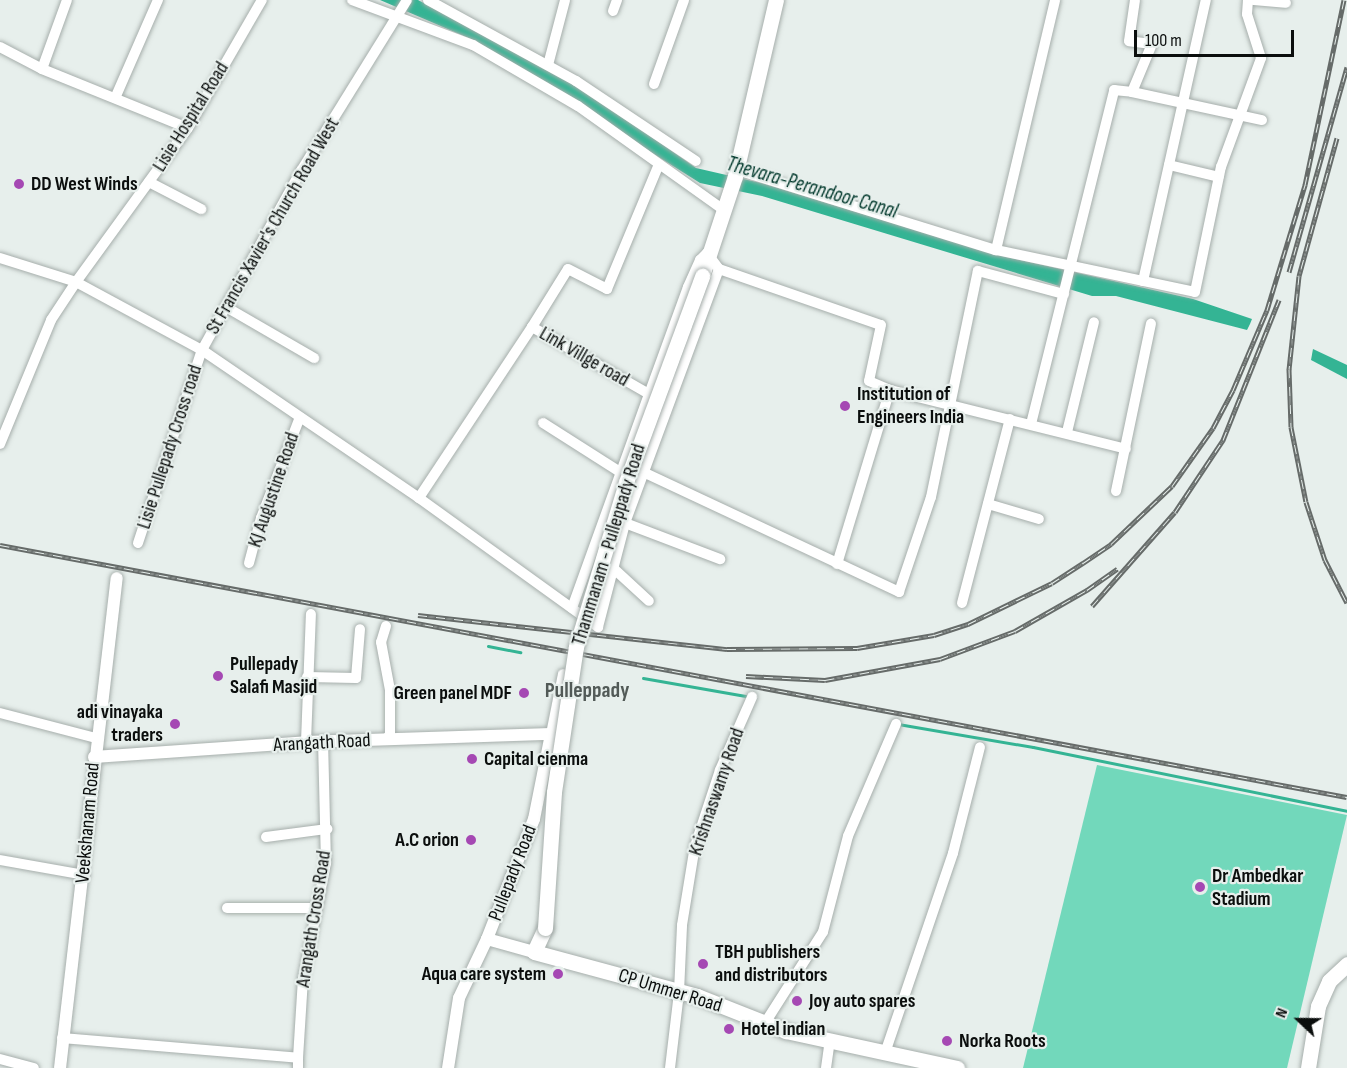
<!DOCTYPE html>
<style>
body{margin:0}
#map{position:relative;width:1347px;height:1068px;overflow:hidden;background:#e7efec;font-family:"Sofia Sans Condensed",sans-serif}
div>[style]{position:absolute}
[style*='--x']{left:calc(var(--x)*1px);top:calc(var(--y)*1px);width:calc(var(--w)*1px);rotate:calc(var(--a)*1deg)}
.green>*{inset:0;background:#72d8bb}
.water>*{inset:0;background:#34b494}
.stream>*{height:3px;margin:-1.5px;padding:0 1.5px;transform-origin:1.5px;border-radius:1.5px;background:#34b494}
.roads{filter:drop-shadow(0 0 2px #a6aeab) drop-shadow(0 0 2px #a6aeab)}
.minor>*{height:10px;margin:-5px;padding:0 5px;transform-origin:5px;border-radius:5px;background:#fff}
.tertiary>*{height:12px;margin:-6px;padding:0 6px;transform-origin:6px;border-radius:6px;background:#fff}
.secondary>*{height:15px;margin:-7.5px;padding:0 7.5px;transform-origin:7.5px;border-radius:7.5px;background:#fff}
.rail>*{height:5px;margin-top:-2.5px;transform-origin:0;background:repeating-linear-gradient(90deg,#e7efec 0 9px,#666b69 0 18px);box-sizing:border-box;border-block:2px solid #666b69}
.bridges{filter:drop-shadow(0 0 2px #a6aeab) drop-shadow(0 0 2px #a6aeab)}
.secondary-bridge>*{height:15px;margin:-7.5px;padding:0 7.5px;transform-origin:7.5px;border-radius:7.5px;background:#fff}
.dots>*{width:16px;height:16px;translate:-50% -50%;box-sizing:border-box;border:3px solid #e7efec;border-radius:50%}
span{translate:-50% -50%;white-space:nowrap;text-align:center;line-height:1.15;-webkit-text-stroke:4.5px #e7efec;paint-order:stroke}
.street-label{font-size:20px;color:#0b0e0d}
.poi-label{font-size:20px;color:#0b0e0d;font-weight:700}
.left{translate:0 -50%;text-align:left}
.right{translate:-100% -50%;text-align:right}
.water-label{font-size:21px;color:#00382b;font-style:italic}
.quarter-label{font-size:22px;color:#525a57;font-weight:700}
.north{position:absolute;left:1269px;top:990px;width:60px;height:60px;-webkit-text-stroke:4px #e7efec;paint-order:stroke;rotate:292deg;font-size:16px;font-weight:700;line-height:24px;text-align:center;color:#0b0e0d}
.north::after{content:'';display:block;margin:auto;width:21px;height:27px;background:#0b0e0d;clip-path:polygon(50% 0,100% 100%,50% 72%,0 100%)}
.scale{position:absolute;left:1134px;top:30px;width:160px;height:27px;box-sizing:border-box;border:3px solid #0b0e0d;border-top:0;padding-left:8px;font-size:18px;line-height:21px;white-space:nowrap;color:#0b0e0d;-webkit-text-stroke:4px #e7efec;paint-order:stroke}
</style>
<div id="map">
<div class="green">
<div style="clip-path:polygon(1097px 765px,1347px 815px,1287px 1068px,1023px 1068px)"></div>
</div>
<div class="water">
<div style="clip-path:polygon(380px 0,418px 0,543px 66px,585px 90px,696px 168px,761px 183px,998px 255px,1193px 299px,1252px 319px,1250px 324px,1247px 330px,1116px 296px,1092px 296px,762px 196px,700px 183px,471px 39px)"></div>
<div style="clip-path:polygon(1313px 349px,1347px 365px,1347px 379px,1311px 360px)"></div>
</div>
<div class="stream">
<div style="--x:488;--y:646;--w:33;--a:11"></div>
<div style="--x:643;--y:678;--w:104;--a:10"></div>
<div style="--x:898;--y:724;--w:137;--a:9.7"></div>
<div style="--x:1033;--y:747;--w:320;--a:11.5"></div>
</div>
<div class="roads">
<div class="minor">
<div style="--x:352;--y:0;--w:129;--a:20.4"></div>
<div style="--x:473;--y:45;--w:121;--a:30.2"></div>
<div style="--x:578;--y:106;--w:179;--a:35.5"></div>
<div style="--x:428;--y:0;--w:169;--a:28.7"></div>
<div style="--x:576;--y:81;--w:144;--a:33.7"></div>
<div style="--x:1253;--y:0;--w:33;--a:5"></div>
<div style="--x:613;--y:11;--w:12;--a:-70"></div>
<div style="--x:0;--y:47;--w:47;--a:27.6"></div>
<div style="--x:42;--y:69;--w:157;--a:22"></div>
<div style="--x:548;--y:65;--w:67;--a:-75.3"></div>
<div style="--x:42;--y:69;--w:73;--a:-70.1"></div>
<div style="--x:654;--y:84;--w:89;--a:-70.3"></div>
<div style="--x:1132;--y:92;--w:133;--a:12.2"></div>
<div style="--x:116;--y:96;--w:105;--a:-66.4"></div>
<div style="--x:1169;--y:165;--w:51;--a:13.5"></div>
<div style="--x:737;--y:170;--w:271;--a:17.2"></div>
<div style="--x:996;--y:250;--w:203;--a:11.9"></div>
<div style="--x:1195;--y:292;--w:128;--a:-78.3"></div>
<div style="--x:1221;--y:167;--w:116;--a:-69.8"></div>
<div style="--x:1261;--y:58;--w:46;--a:-107.7"></div>
<div style="--x:1247;--y:14;--w:14;--a:-86"></div>
<div style="--x:149;--y:182;--w:59;--a:27.4"></div>
<div style="--x:996;--y:250;--w:257;--a:-76.7"></div>
<div style="--x:0;--y:258;--w:80;--a:17.5"></div>
<div style="--x:76;--y:282;--w:190;--a:-54"></div>
<div style="--x:188;--y:128;--w:148;--a:-60"></div>
<div style="--x:719;--y:269;--w:171;--a:19.1"></div>
<div style="--x:881;--y:325;--w:57;--a:102.1"></div>
<div style="--x:869;--y:381;--w:23;--a:23"></div>
<div style="--x:890;--y:390;--w:243;--a:14"></div>
<div style="--x:1143;--y:281;--w:288;--a:-77.4"></div>
<div style="--x:226;--y:307;--w:102;--a:30.1"></div>
<div style="--x:532;--y:327;--w:68;--a:-58.2"></div>
<div style="--x:568;--y:269;--w:44;--a:27.1"></div>
<div style="--x:607;--y:289;--w:135;--a:-67.4"></div>
<div style="--x:543;--y:423;--w:91;--a:32.5"></div>
<div style="--x:1031;--y:424;--w:344;--a:-76"></div>
<div style="--x:1114;--y:90;--w:18;--a:6"></div>
<div style="--x:1132;--y:92;--w:52;--a:-67.4"></div>
<div style="--x:1152;--y:44;--w:23;--a:-173"></div>
<div style="--x:1129;--y:41;--w:41;--a:-81.7"></div>
<div style="--x:1067;--y:432;--w:113;--a:-76.2"></div>
<div style="--x:0;--y:444;--w:134;--a:-67.6"></div>
<div style="--x:51;--y:320;--w:45;--a:-56.7"></div>
<div style="--x:76;--y:282;--w:143;--a:28.4"></div>
<div style="--x:202;--y:350;--w:205;--a:-61.1"></div>
<div style="--x:301;--y:171;--w:201;--a:-58.2"></div>
<div style="--x:643;--y:472;--w:283;--a:25.1"></div>
<div style="--x:899;--y:592;--w:100;--a:-71.4"></div>
<div style="--x:931;--y:497;--w:231;--a:-78.3"></div>
<div style="--x:978;--y:271;--w:89;--a:15"></div>
<div style="--x:1116;--y:491;--w:171;--a:-78.2"></div>
<div style="--x:988;--y:504;--w:53;--a:16.4"></div>
<div style="--x:625;--y:523;--w:102;--a:20.8"></div>
<div style="--x:138;--y:543;--w:203;--a:-71.7"></div>
<div style="--x:202;--y:350;--w:263;--a:34.3"></div>
<div style="--x:419;--y:498;--w:221;--a:35.8"></div>
<div style="--x:598;--y:627;--w:107;--a:-75.4"></div>
<div style="--x:625;--y:523;--w:271;--a:-69.7"></div>
<div style="--x:719;--y:269;--w:20;--a:-127"></div>
<div style="--x:707;--y:253;--w:10;--a:135"></div>
<div style="--x:700;--y:260;--w:30;--a:114"></div>
<div style="--x:688;--y:287;--w:114;--a:110"></div>
<div style="--x:649;--y:394;--w:135;--a:-150.2"></div>
<div style="--x:532;--y:327;--w:205;--a:123.5"></div>
<div style="--x:249;--y:563;--w:47;--a:-75.1"></div>
<div style="--x:261;--y:518;--w:108;--a:-68.9"></div>
<div style="--x:837;--y:564;--w:182;--a:-73.1"></div>
<div style="--x:612;--y:567;--w:50;--a:42.6"></div>
<div style="--x:962;--y:603;--w:190;--a:-75.4"></div>
<div style="--x:572;--y:608;--w:227;--a:-70.2"></div>
<div style="--x:386;--y:626;--w:17;--a:107"></div>
<div style="--x:381;--y:642;--w:49;--a:79.4"></div>
<div style="--x:390;--y:690;--w:44;--a:90"></div>
<div style="--x:390;--y:734;--w:7;--a:124"></div>
<div style="--x:307;--y:677;--w:49;--a:1.2"></div>
<div style="--x:356;--y:678;--w:49;--a:-85.3"></div>
<div style="--x:0;--y:713;--w:99;--a:14.6"></div>
<div style="--x:551;--y:734;--w:61;--a:-78.7"></div>
<div style="--x:306;--y:742;--w:128;--a:-87.8"></div>
<div style="--x:266;--y:837;--w:62;--a:-7.5"></div>
<div style="--x:0;--y:860;--w:86;--a:10"></div>
<div style="--x:227;--y:908;--w:89;--a:0"></div>
<div style="--x:765;--y:1023;--w:108;--a:-57.5"></div>
<div style="--x:823;--y:932;--w:99;--a:-75.4"></div>
<div style="--x:848;--y:836;--w:122;--a:-66.8"></div>
<div style="--x:62;--y:1038;--w:237;--a:4.8"></div>
<div style="--x:298;--y:1058;--w:10;--a:90"></div>
<div style="--x:886;--y:1050;--w:208;--a:-71.2"></div>
<div style="--x:953;--y:853;--w:109;--a:-75.7"></div>
<div style="--x:298;--y:1058;--w:79;--a:-86.4"></div>
<div style="--x:303;--y:979;--w:118;--a:-78.8"></div>
<div style="--x:326;--y:863;--w:120;--a:-91.4"></div>
<div style="--x:0;--y:1059;--w:35;--a:15"></div>
<div style="--x:670;--y:1068;--w:77;--a:-83.2"></div>
<div style="--x:679;--y:992;--w:67;--a:-87.4"></div>
<div style="--x:682;--y:925;--w:80;--a:-80.7"></div>
<div style="--x:695;--y:846;--w:80;--a:-71.8"></div>
<div style="--x:720;--y:770;--w:80;--a:-66.3"></div>
<div style="--x:826;--y:1068;--w:28;--a:-82"></div>
</div>
<div class="tertiary">
<div style="--x:94;--y:757;--w:213;--a:-4"></div>
<div style="--x:306;--y:742;--w:245;--a:-1.9"></div>
<div style="--x:551;--y:734;--w:87;--a:101.3"></div>
<div style="--x:534;--y:819;--w:129;--a:111.4"></div>
<div style="--x:487;--y:939;--w:65;--a:115.4"></div>
<div style="--x:459;--y:998;--w:71;--a:98.9"></div>
<div style="--x:487;--y:939;--w:49;--a:15.5"></div>
<div style="--x:60;--y:1068;--w:493;--a:-83.4"></div>
</div>
<div class="secondary">
<div style="--x:702;--y:276;--w:105;--a:-71.7"></div>
<div style="--x:735;--y:176;--w:181;--a:-76.9"></div>
<div style="--x:545;--y:928;--w:26;--a:115"></div>
<div style="--x:534;--y:952;--w:169;--a:15.1"></div>
<div style="--x:697;--y:996;--w:96;--a:21.5"></div>
<div style="--x:786;--y:1031;--w:175;--a:12.2"></div>
<div style="--x:1308;--y:1068;--w:63;--a:-80.8"></div>
<div style="--x:1318;--y:1006;--w:27;--a:-66"></div>
<div style="--x:1329;--y:981;--w:25;--a:-43"></div>
</div>
</div>
<div class="rail">
<div style="--x:1337;--y:138;--w:143;--a:105.4"></div>
<div style="--x:1299;--y:276;--w:94;--a:96.1"></div>
<div style="--x:1289;--y:369;--w:58;--a:88"></div>
<div style="--x:1291;--y:427;--w:76;--a:78.7"></div>
<div style="--x:1306;--y:502;--w:61;--a:71.9"></div>
<div style="--x:1325;--y:560;--w:48;--a:62.9"></div>
<div style="--x:1289;--y:272;--w:213;--a:-74.2"></div>
<div style="--x:0;--y:545;--w:1370;--a:10.6"></div>
<div style="--x:1092;--y:606;--w:125;--a:-48.6"></div>
<div style="--x:1175;--y:512;--w:87;--a:-56.3"></div>
<div style="--x:1223;--y:440;--w:151;--a:-68.2"></div>
<div style="--x:418;--y:615;--w:311;--a:6.3"></div>
<div style="--x:727;--y:649;--w:130;--a:-0.4"></div>
<div style="--x:857;--y:648;--w:78;--a:-9.6"></div>
<div style="--x:934;--y:635;--w:36;--a:-18"></div>
<div style="--x:968;--y:624;--w:93;--a:-26"></div>
<div style="--x:1052;--y:583;--w:37;--a:-33"></div>
<div style="--x:1083;--y:563;--w:34;--a:-34"></div>
<div style="--x:1111;--y:544;--w:84;--a:-43.6"></div>
<div style="--x:1172;--y:486;--w:71;--a:-54.7"></div>
<div style="--x:1213;--y:428;--w:43;--a:-62.2"></div>
<div style="--x:1233;--y:390;--w:87;--a:-67"></div>
<div style="--x:1267;--y:310;--w:131;--a:-73.1"></div>
<div style="--x:1305;--y:185;--w:189;--a:-78.1"></div>
<div style="--x:746;--y:676;--w:79;--a:2.9"></div>
<div style="--x:825;--y:680;--w:117;--a:-10.3"></div>
<div style="--x:940;--y:659;--w:80;--a:-20.5"></div>
<div style="--x:1015;--y:631;--w:83;--a:-29.7"></div>
<div style="--x:1087;--y:590;--w:37;--a:-35"></div>
</div>
<div class="bridges">
<div class="secondary-bridge">
<div style="--x:545;--y:928;--w:136;--a:-86.2"></div>
<div style="--x:554;--y:792;--w:147;--a:-81.4"></div>
<div style="--x:576;--y:647;--w:172;--a:-73.1"></div>
<div style="--x:626;--y:482;--w:220;--a:-69.7"></div>
</div>
</div>
<div class="dots">
<div style="left:19px;top:184px;background:#a548b3"></div>
<div style="left:845px;top:406px;background:#a548b3"></div>
<div style="left:218px;top:676px;background:#a548b3"></div>
<div style="left:524px;top:693px;background:#a548b3"></div>
<div style="left:175px;top:724px;background:#a548b3"></div>
<div style="left:472px;top:759px;background:#a548b3"></div>
<div style="left:471px;top:840px;background:#a548b3"></div>
<div style="left:1200px;top:887px;background:#a548b3"></div>
<div style="left:703px;top:964px;background:#a548b3"></div>
<div style="left:558px;top:974px;background:#a548b3"></div>
<div style="left:797px;top:1001px;background:#a548b3"></div>
<div style="left:729px;top:1029px;background:#a548b3"></div>
<div style="left:947px;top:1041px;background:#a548b3"></div>
</div>
<div class="street-label">
<span style="left:191px;top:117px;rotate:-58deg">Lisie Hospital Road</span>
<span style="left:273px;top:226px;rotate:-60deg">St Francis Xavier's Church Road West</span>
<span style="left:584px;top:357px;rotate:30deg">Link Villge road</span>
<span style="left:170px;top:447px;rotate:-72deg">Lisie Pullepady Cross road</span>
<span style="left:274px;top:490px;rotate:-71deg">KJ Augustine Road</span>
<span style="left:609px;top:545px;rotate:-73deg">Thammanam - Pulleppady Road</span>
<span style="left:322px;top:743px;rotate:-3deg">Arangath Road</span>
<span style="left:717px;top:792px;rotate:-71deg">Krishnaswamy Road</span>
<span style="left:88px;top:823px;rotate:-85deg">Veekshanam Road</span>
<span style="left:513px;top:873px;rotate:-69deg">Pullepady Road</span>
<span style="left:314px;top:919px;rotate:-81deg">Arangath Cross Road</span>
<span style="left:670px;top:991px;rotate:17deg">CP Ummer Road</span>
</div>
<div class="poi-label">
<span class="left" style="left:31px;top:184px">DD West Winds</span>
<span class="left" style="left:857px;top:406px">Institution of<br>Engineers India</span>
<span class="left" style="left:230px;top:676px">Pullepady<br>Salafi Masjid</span>
<span class="right" style="left:512px;top:693px">Green panel MDF</span>
<span class="right" style="left:163px;top:724px">adi vinayaka<br>traders</span>
<span class="left" style="left:484px;top:759px">Capital cienma</span>
<span class="right" style="left:459px;top:840px">A.C orion</span>
<span class="left" style="left:1212px;top:888px">Dr Ambedkar<br>Stadium</span>
<span class="left" style="left:715px;top:964px">TBH publishers<br>and distributors</span>
<span class="right" style="left:546px;top:974px">Aqua care system</span>
<span class="left" style="left:809px;top:1001px">Joy auto spares</span>
<span class="left" style="left:741px;top:1029px">Hotel indian</span>
<span class="left" style="left:959px;top:1041px">Norka Roots</span>
</div>
<div class="water-label">
<span style="left:812px;top:188px;rotate:16deg">Thevara-Perandoor Canal</span>
</div>
<div class="quarter-label">
<span style="left:587px;top:691px">Pulleppady</span>
</div>
<div class="north">N</div>
<div class="scale">100 m</div>
</div>
